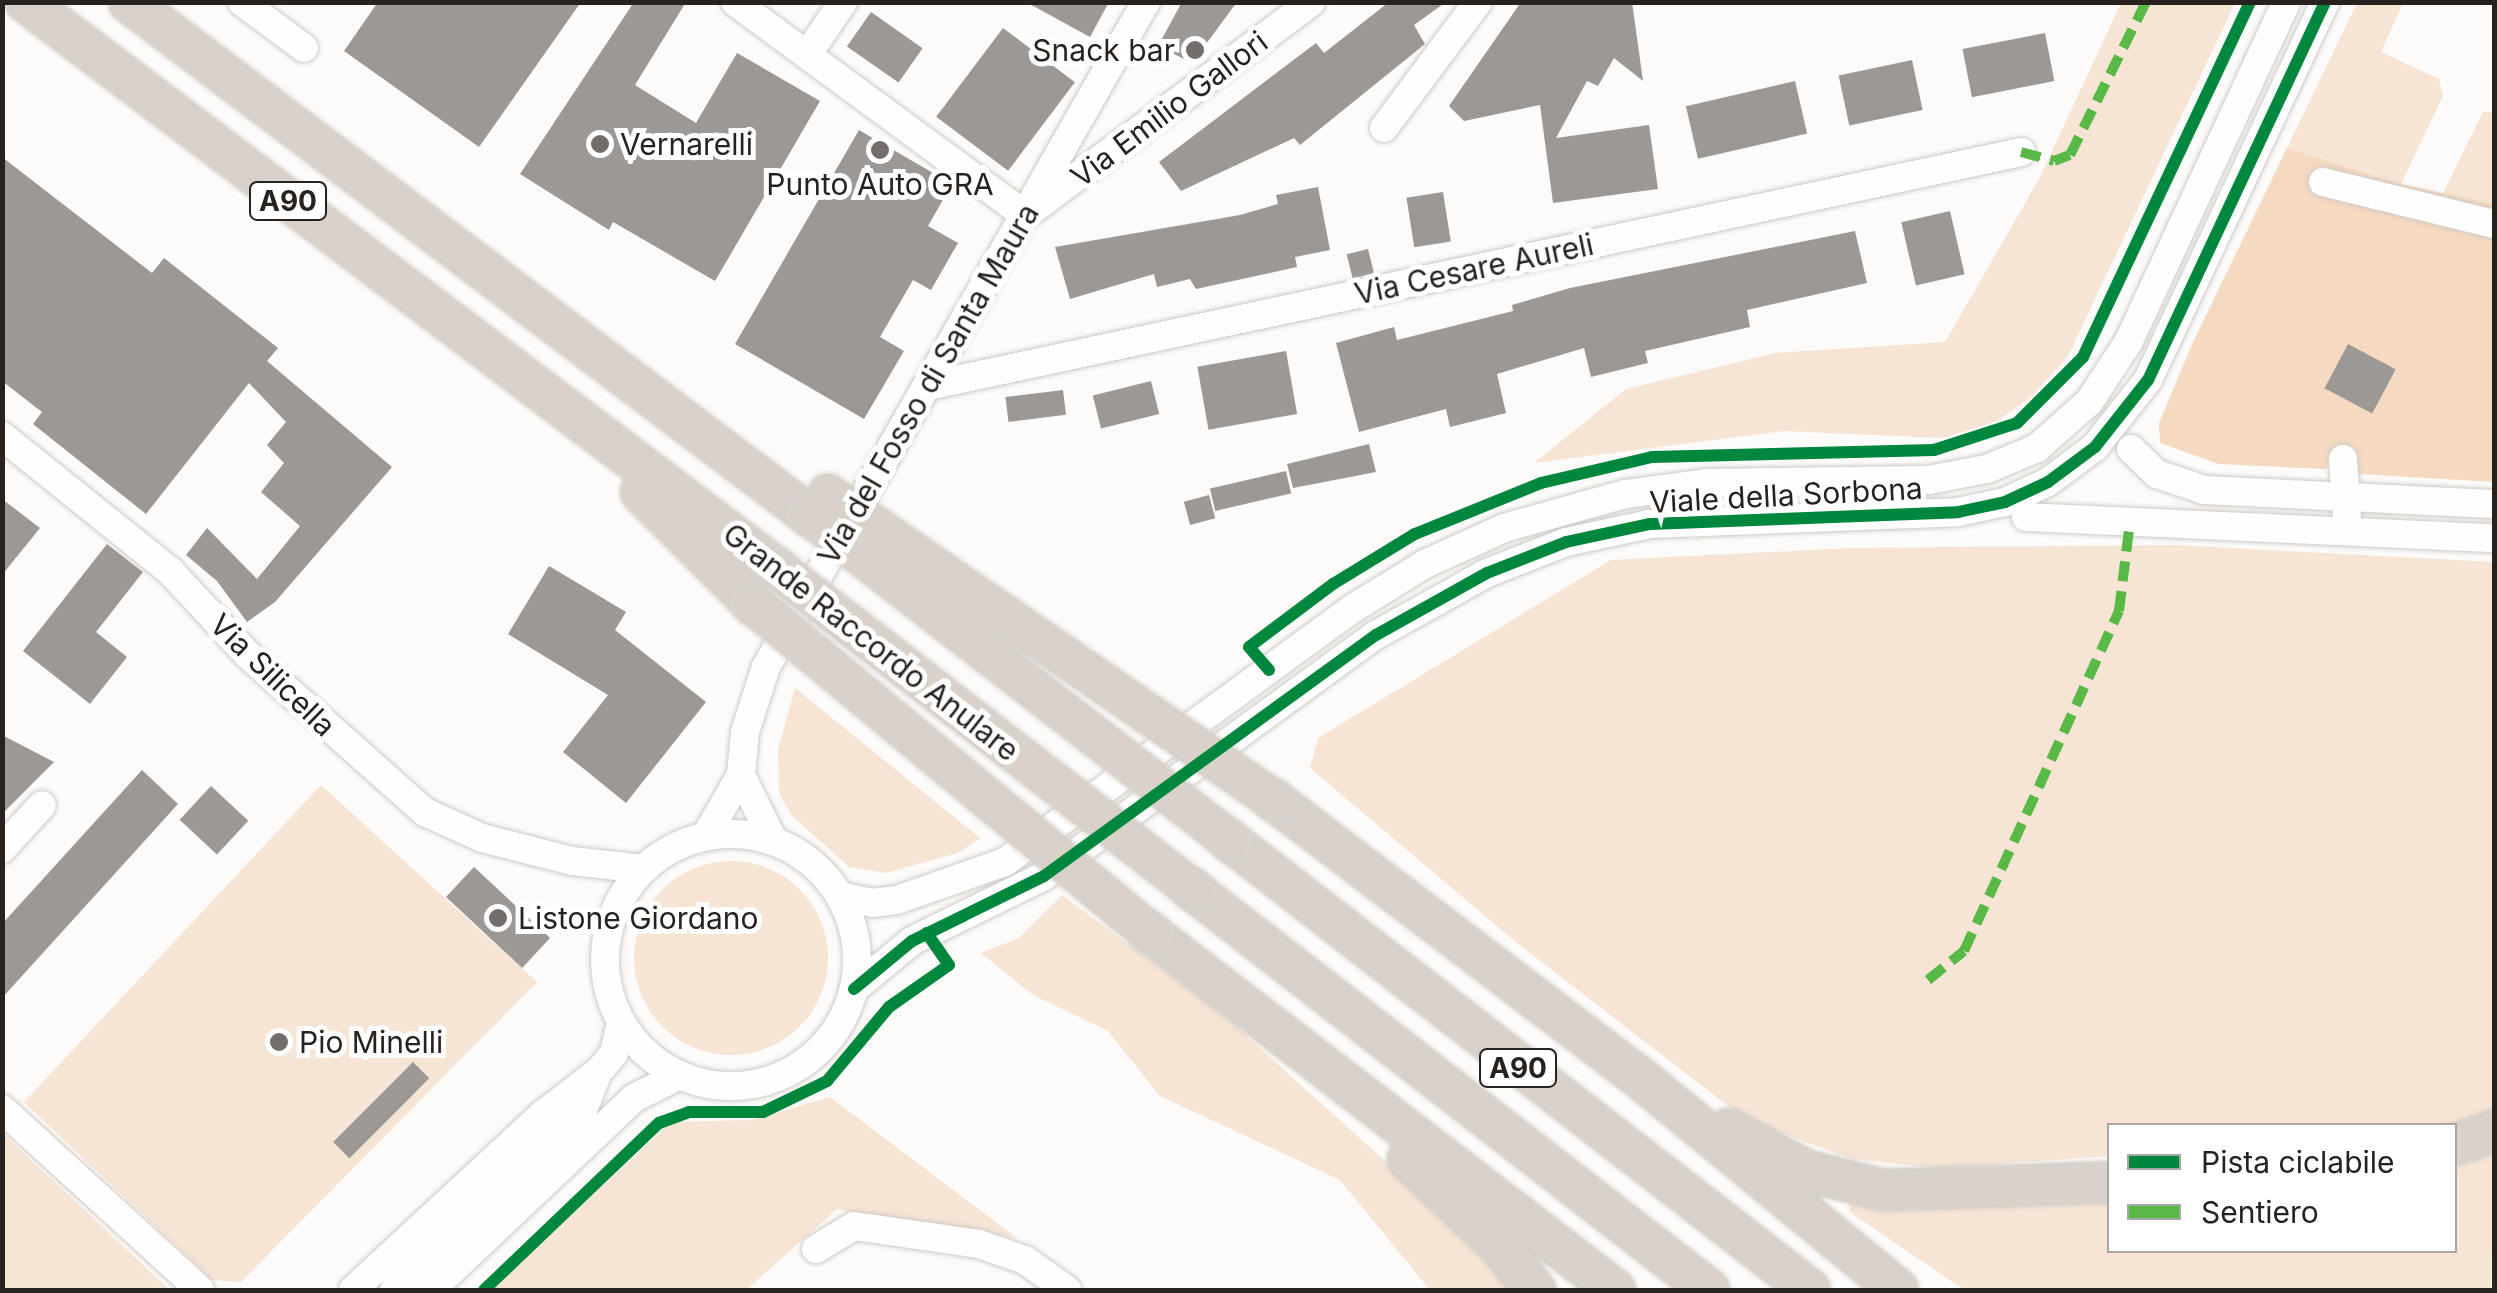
<!DOCTYPE html>
<style>
body{margin:0}
#map{position:relative;width:2497px;height:1293px;overflow:hidden;background:#fdfbf9;font-family:Inter,sans-serif}
div>[style]{position:absolute}
[style*='--x']{left:calc(var(--x)*1px);top:calc(var(--y)*1px);width:calc(var(--w)*1px);rotate:calc(var(--a)*1deg)}
.green>*{inset:0;background:#f6e4d5}
.round{border-radius:50%}
.forest>*{inset:0;background:#f5d9c0}
.building>*{inset:0;background:#9c9895;transform-origin:0 0}
.roads{filter:drop-shadow(0 0 2px #cecac6) drop-shadow(0 0 2px #cecac6)}
.minor>*{height:28px;margin:-14px;padding:0 14px;transform-origin:14px;border-radius:14px;background:#fffefe}
.minor>.ring{margin:-14px;padding:0;box-sizing:content-box;background:none;border:28px solid #fffefe;border-radius:50%}
.highway>*{height:40px;margin:-20px;padding:0 20px;transform-origin:20px;border-radius:20px;background:#d9d2cb}
.bridges{filter:drop-shadow(0 0 2px #d7d6d4) drop-shadow(0 0 2px #d7d6d4)}
.highway-bridge>*{height:40px;margin:-20px;padding:0 20px;transform-origin:20px;border-radius:20px;background:#d9d2cb}
.quiet>*{height:10px;margin-top:-5px;transform-origin:0;background:repeating-linear-gradient(90deg,#58b947 0 20px,transparent 0 30px)}
.cycleway>*{height:12px;margin:-6px;padding:0 6px;transform-origin:6px;border-radius:6px;background:#00873e}
.dots>*{width:28px;height:28px;translate:-50% -50%;box-sizing:border-box;border:5px solid #fff;border-radius:50%}
span{translate:-50% -50%;white-space:nowrap;text-align:center;line-height:1.15;-webkit-text-stroke:10px #fff;paint-order:stroke}
.shield-label span{padding:2px 8px;background:#fff;border:2px solid;border-radius:8px;-webkit-text-stroke-width:0}
.shield-label{font-size:28px;color:#28221e;font-weight:700}
.poi-label{font-size:30px;color:#28221e}
.right{translate:-100% -50%;text-align:right}
.left{translate:0 -50%;text-align:left}
.street-label{font-size:30px;color:#28221e}
.frame{position:absolute;inset:0;border:5px solid #28221e;pointer-events:none}
.legend{position:absolute;left:2107px;top:1123px;width:350px;height:130px;box-sizing:border-box;background:#fff;border:2px solid #a9a7a5;margin:0;padding:12px 18px;list-style:none;font-size:30px;color:#28221e}
.legend li{display:flex;align-items:center;gap:20px;height:50px}
.legend b{width:50px;border:2px solid #a9a7a5}
</style>
<div id="map">
<div class="green">
<div style="clip-path:polygon(2121px 3px,2235px 3px,2068px 356px,2031px 397px,1997px 421px,1943px 438px,1784px 431px,1534px 463px,1626px 389px,1775px 353px,1945px 342px,2039px 179px)"></div>
<div style="clip-path:polygon(2357px 3px,2403px 3px,2381px 52px,2439px 79px,2443px 96px,2401px 184px,2287px 148px)"></div>
<div style="clip-path:polygon(2483px 112px,2494px 112px,2494px 203px,2442px 195px)"></div>
<div style="clip-path:polygon(2176px 545px,2494px 562px,2494px 1111px,2448px 1126px,2110px 1126px,2109px 1156px,1939px 1168px,1851px 1159px,1745px 1119px,1517px 943px,1310px 768px,1318px 738px,1611px 560px,1852px 548px)"></div>
<div style="clip-path:polygon(795px 688px,980px 838px,958px 853px,886px 873px,849px 867px,791px 815px,779px 792px,778px 750px)"></div>
<div style="clip-path:polygon(321px 785px,537px 982px,241px 1282px,212px 1280px,24px 1102px)"></div>
<div class="round" style="left:634px;top:861px;width:194px;height:194px"></div>
<div style="clip-path:polygon(1062px 895px,1221px 1013px,1436px 1207px,1514px 1290px,1430px 1290px,1340px 1180px,1160px 1096px,1108px 1031px,1033px 995px,981px 953px,1019px 938px)"></div>
<div style="clip-path:polygon(830px 1097px,1017px 1238px,837px 1209px,746px 1290px,491px 1290px,671px 1122px,751px 1120px)"></div>
<div style="clip-path:polygon(2px 1133px,158px 1279px,170px 1290px,3px 1290px)"></div>
<div style="clip-path:polygon(2494px 1153px,2491px 1290px,1964px 1290px,1850px 1212px,1849px 1197px,1911px 1208px,2109px 1199px,2110px 1250px,2454px 1250px,2455px 1167px)"></div>
</div>
<div class="forest">
<div style="clip-path:polygon(2287px 148px,2401px 184px,2494px 204px,2494px 482px,2358px 474px,2355px 462px,2331px 457px,2326px 469px,2219px 464px,2160px 443px,2159px 423px,2194px 340px)"></div>
</div>
<div class="building">
<div style="clip-path:polygon(378px 2px,581px 2px,479px 147px,344px 51px)"></div>
<div style="clip-path:polygon(634px 2px,686px 2px,635px 85px,696px 123px,737px 53px,820px 101px,715px 281px,613px 222px,609px 230px,520px 174px)"></div>
<div style="clip-path:polygon(1026px 2px,1109px 2px,1090px 37px)"></div>
<div style="clip-path:polygon(1182px 2px,1237px 2px,1192px 63px,1158px 46px)"></div>
<div style="clip-path:polygon(1389px 2px,1446px 2px,1414px 25px,1425px 44px,1300px 145px,1294px 138px,1181px 191px,1159px 162px,1316px 43px,1324px 53px)"></div>
<div style="clip-path:polygon(1521px 2px,1632px 2px,1643px 81px,1614px 58px,1598px 86px,1587px 81px,1556px 138px,1649px 125px,1658px 189px,1553px 203px,1540px 105px,1464px 121px,1449px 106px)"></div>
<div style="left:871px;top:12px;width:63px;height:42px;rotate:35deg"></div>
<div style="left:1003px;top:28px;width:90px;height:111px;rotate:37deg"></div>
<div style="left:2045px;top:33px;width:49px;height:84px;rotate:79deg"></div>
<div style="left:1912px;top:60px;width:51px;height:75px;rotate:78deg"></div>
<div style="left:1795px;top:81px;width:54px;height:112px;rotate:77deg"></div>
<div style="clip-path:polygon(859px 130px,952px 184px,928px 226px,958px 243px,931px 290px,913px 280px,880px 337px,904px 351px,864px 419px,735px 344px)"></div>
<div style="clip-path:polygon(2px 157px,152px 273px,164px 258px,278px 348px,267px 361px,392px 467px,275px 602px,247px 622px,217px 581px,186px 555px,207px 528px,257px 579px,300px 526px,261px 492px,284px 463px,267px 445px,286px 422px,249px 383px,146px 514px,33px 424px,42px 412px,2px 381px)"></div>
<div style="clip-path:polygon(1318px 187px,1330px 250px,1295px 257px,1297px 267px,1196px 289px,1190px 279px,1157px 287px,1154px 274px,1070px 299px,1055px 247px,1240px 215px,1278px 204px,1276px 195px)"></div>
<div style="left:1443px;top:192px;width:50px;height:37px;rotate:81deg"></div>
<div style="left:1950px;top:211px;width:65px;height:50px;rotate:77deg"></div>
<div style="clip-path:polygon(1855px 231px,1867px 283px,1747px 310px,1750px 327px,1645px 351px,1648px 363px,1591px 377px,1584px 348px,1497px 374px,1506px 413px,1450px 427px,1446px 409px,1359px 432px,1336px 343px,1394px 327px,1397px 340px,1513px 311px,1512px 305px,1570px 288px)"></div>
<div style="left:1368px;top:249px;width:25px;height:22px;rotate:76deg"></div>
<div style="left:2348px;top:344px;width:54px;height:50px;rotate:28deg"></div>
<div style="left:1286px;top:351px;width:64px;height:90px;rotate:80deg"></div>
<div style="left:1151px;top:381px;width:34px;height:60px;rotate:76deg"></div>
<div style="left:1063px;top:390px;width:25px;height:58px;rotate:83deg"></div>
<div style="clip-path:polygon(1369px 444px,1376px 472px,1293px 488px,1287px 464px)"></div>
<div style="left:1286px;top:471px;width:23px;height:78px;rotate:77deg"></div>
<div style="left:1209px;top:495px;width:24px;height:26px;rotate:75deg"></div>
<div style="clip-path:polygon(2px 499px,40px 528px,2px 575px)"></div>
<div style="clip-path:polygon(107px 544px,143px 572px,96px 632px,127px 657px,90px 704px,23px 651px)"></div>
<div style="clip-path:polygon(549px 566px,626px 612px,615px 630px,706px 702px,626px 803px,563px 752px,608px 695px,508px 634px)"></div>
<div style="clip-path:polygon(2px 735px,54px 762px,2px 814px)"></div>
<div style="clip-path:polygon(142px 770px,178px 804px,2px 998px,2px 924px)"></div>
<div style="left:211px;top:786px;width:51px;height:46px;rotate:43deg"></div>
<div style="left:474px;top:867px;width:104px;height:41px;rotate:43deg"></div>
<div style="left:413px;top:1062px;width:23px;height:113px;rotate:45deg"></div>
</div>
<div class="roads">
<div class="minor">
<div style="--x:242;--y:2;--w:77;--a:36.6"></div>
<div style="--x:735;--y:2;--w:360;--a:36.3"></div>
<div style="--x:807;--y:55;--w:64;--a:-55.8"></div>
<div style="--x:1384;--y:128;--w:157;--a:-53.3"></div>
<div style="--x:2323;--y:182;--w:176;--a:13.8"></div>
<div style="--x:1031;--y:211;--w:349;--a:-36.7"></div>
<div style="--x:928;--y:386;--w:1118;--a:-12.08"></div>
<div style="--x:2;--y:436;--w:216;--a:38.8"></div>
<div style="--x:170;--y:571;--w:115;--a:47.1"></div>
<div style="--x:248;--y:655;--w:237;--a:41.6"></div>
<div style="--x:425;--y:812;--w:63;--a:24.5"></div>
<div style="--x:482;--y:838;--w:93;--a:14.3"></div>
<div style="--x:572;--y:861;--w:72;--a:6.3"></div>
<div style="--x:2131;--y:449;--w:36;--a:44"></div>
<div style="--x:2157;--y:474;--w:50;--a:18.8"></div>
<div style="--x:2204;--y:490;--w:290;--a:2.8"></div>
<div style="--x:2343;--y:459;--w:59;--a:86.1"></div>
<div style="--x:2026;--y:517;--w:468;--a:2.6"></div>
<div class="ring" style="left:605px;top:834px;width:224px;height:224px"></div>
<div style="--x:706;--y:836;--w:70;--a:-60.2"></div>
<div style="--x:773;--y:840;--w:72;--a:-116.2"></div>
<div style="--x:741;--y:775;--w:43;--a:-84.7"></div>
<div style="--x:745;--y:732;--w:68;--a:-72.1"></div>
<div style="--x:766;--y:667;--w:766;--a:-60.26"></div>
<div style="--x:2;--y:849;--w:59;--a:-47.7"></div>
<div style="--x:840;--y:896;--w:33;--a:12"></div>
<div style="--x:872;--y:903;--w:25;--a:-7"></div>
<div style="--x:897;--y:900;--w:114;--a:-19.4"></div>
<div style="--x:1005;--y:862;--w:429;--a:-36.1"></div>
<div style="--x:1352;--y:609;--w:86;--a:-31.7"></div>
<div style="--x:1425;--y:564;--w:87;--a:-24.5"></div>
<div style="--x:1504;--y:528;--w:126;--a:-15.7"></div>
<div style="--x:1625;--y:494;--w:82;--a:-7.7"></div>
<div style="--x:1706;--y:483;--w:222;--a:-0.8"></div>
<div style="--x:1928;--y:480;--w:60;--a:-10.6"></div>
<div style="--x:1987;--y:469;--w:54;--a:-22.8"></div>
<div style="--x:2037;--y:448;--w:69;--a:-41.5"></div>
<div style="--x:2089;--y:402;--w:73;--a:-56.7"></div>
<div style="--x:2129;--y:341;--w:374;--a:-65.1"></div>
<div style="--x:854;--y:989;--w:75;--a:-39.6"></div>
<div style="--x:912;--y:941;--w:147;--a:-26.2"></div>
<div style="--x:1044;--y:876;--w:410;--a:-36"></div>
<div style="--x:1376;--y:635;--w:127;--a:-29.2"></div>
<div style="--x:1487;--y:573;--w:85;--a:-21.4"></div>
<div style="--x:1566;--y:542;--w:86;--a:-12.1"></div>
<div style="--x:1650;--y:524;--w:308;--a:-2.2"></div>
<div style="--x:1958;--y:512;--w:48;--a:-12"></div>
<div style="--x:2005;--y:502;--w:47;--a:-24.9"></div>
<div style="--x:2048;--y:482;--w:59;--a:-36.7"></div>
<div style="--x:2095;--y:447;--w:85;--a:-51.7"></div>
<div style="--x:2148;--y:380;--w:417;--a:-64.9"></div>
<div style="--x:2;--y:1109;--w:268;--a:42.4"></div>
<div style="--x:816;--y:1249;--w:44;--a:-31.2"></div>
<div style="--x:854;--y:1226;--w:126;--a:8.2"></div>
<div style="--x:979;--y:1244;--w:49;--a:19.2"></div>
<div style="--x:1025;--y:1260;--w:52;--a:35.5"></div>
<div style="--x:353;--y:1290;--w:258;--a:-42.8"></div>
<div style="--x:542;--y:1115;--w:72;--a:-37.7"></div>
<div style="--x:599;--y:1071;--w:23;--a:-50"></div>
<div style="--x:614;--y:1053;--w:32;--a:-77"></div>
<div style="--x:394;--y:1290;--w:223;--a:-43"></div>
<div style="--x:557;--y:1138;--w:38;--a:-47"></div>
<div style="--x:583;--y:1110;--w:41;--a:-68.5"></div>
<div style="--x:431;--y:1290;--w:279;--a:-43.4"></div>
<div style="--x:634;--y:1098;--w:51;--a:-26.6"></div>
</div>
<div class="highway">
<div style="--x:26;--y:2;--w:943;--a:37.03"></div>
<div style="--x:129;--y:2;--w:853;--a:37.04"></div>
<div style="--x:641;--y:492;--w:158;--a:45"></div>
<div style="--x:1275;--y:801;--w:457;--a:37.2"></div>
<div style="--x:1639;--y:1077;--w:335;--a:39.4"></div>
<div style="--x:1229;--y:840;--w:735;--a:37.76"></div>
<div style="--x:1193;--y:890;--w:653;--a:37.78"></div>
<div style="--x:1150;--y:933;--w:586;--a:37.51"></div>
<div style="--x:1729;--y:1129;--w:89;--a:28.3"></div>
<div style="--x:1807;--y:1171;--w:79;--a:13.9"></div>
<div style="--x:1884;--y:1190;--w:226;--a:-2"></div>
<div style="--x:2454;--y:1145;--w:42;--a:-19.3"></div>
<div style="--x:1408;--y:1159;--w:125;--a:43.4"></div>
<div style="--x:1499;--y:1245;--w:58;--a:51.3"></div>
</div>
</div>
<div class="bridges">
<div class="highway-bridge">
<div style="--x:828;--y:494;--w:542;--a:34.48"></div>
<div style="--x:810;--y:516;--w:530;--a:37.71"></div>
<div style="--x:779;--y:570;--w:523;--a:37.7"></div>
<div style="--x:753;--y:604;--w:516;--a:39.65"></div>
</div>
</div>
<div class="quiet">
<div style="--x:2021;--y:152;--w:34;--a:15"></div>
<div style="--x:2054;--y:161;--w:17;--a:-21"></div>
<div style="--x:2070;--y:155;--w:171;--a:-63.6"></div>
<div style="--x:1928;--y:980;--w:46;--a:-38.9"></div>
<div style="--x:1964;--y:951;--w:374;--a:-65.5"></div>
<div style="--x:2119;--y:611;--w:90;--a:-83"></div>
</div>
<div class="cycleway">
<div style="--x:1269;--y:670;--w:30;--a:-131"></div>
<div style="--x:1249;--y:647;--w:105;--a:-36.9"></div>
<div style="--x:1333;--y:584;--w:96;--a:-31.4"></div>
<div style="--x:1415;--y:534;--w:136;--a:-22"></div>
<div style="--x:1541;--y:483;--w:114;--a:-13.2"></div>
<div style="--x:1652;--y:457;--w:282;--a:-1.4"></div>
<div style="--x:1934;--y:450;--w:87;--a:-18"></div>
<div style="--x:2017;--y:423;--w:93;--a:-45"></div>
<div style="--x:2083;--y:357;--w:392;--a:-64.8"></div>
<div style="--x:854;--y:989;--w:75;--a:-39.6"></div>
<div style="--x:912;--y:941;--w:147;--a:-26.2"></div>
<div style="--x:1044;--y:876;--w:410;--a:-36"></div>
<div style="--x:1376;--y:635;--w:127;--a:-29.2"></div>
<div style="--x:1487;--y:573;--w:85;--a:-21.4"></div>
<div style="--x:1566;--y:542;--w:86;--a:-12.1"></div>
<div style="--x:1650;--y:524;--w:308;--a:-2.2"></div>
<div style="--x:1958;--y:512;--w:48;--a:-12"></div>
<div style="--x:2005;--y:502;--w:47;--a:-24.9"></div>
<div style="--x:2048;--y:482;--w:59;--a:-36.7"></div>
<div style="--x:2095;--y:447;--w:85;--a:-51.7"></div>
<div style="--x:2148;--y:380;--w:417;--a:-64.9"></div>
<div style="--x:484;--y:1290;--w:242;--a:-43.7"></div>
<div style="--x:659;--y:1123;--w:32;--a:-20"></div>
<div style="--x:689;--y:1112;--w:74;--a:0"></div>
<div style="--x:763;--y:1112;--w:71;--a:-25.8"></div>
<div style="--x:827;--y:1081;--w:97;--a:-50"></div>
<div style="--x:889;--y:1007;--w:73;--a:-35"></div>
<div style="--x:949;--y:965;--w:39;--a:-125"></div>
</div>
<div class="dots">
<div style="left:1195px;top:50px;background:#736e6b"></div>
<div style="left:600px;top:144px;background:#736e6b"></div>
<div style="left:880px;top:150px;background:#736e6b"></div>
<div style="left:498px;top:918px;background:#736e6b"></div>
<div style="left:279px;top:1042px;background:#736e6b"></div>
</div>
<div class="shield-label">
<span style="left:288px;top:201px">A90</span>
<span style="left:1518px;top:1068px">A90</span>
</div>
<div class="poi-label">
<span class="right" style="left:1175px;top:50px">Snack bar</span>
<span class="left" style="left:620px;top:144px">Vernarelli</span>
<span style="left:880px;top:184px">Punto Auto GRA</span>
<span class="left" style="left:518px;top:918px">Listone Giordano</span>
<span class="left" style="left:299px;top:1042px">Pio Minelli</span>
</div>
<div class="street-label">
<span style="left:1169px;top:109px;rotate:-37deg">Via Emilio Gallori</span>
<span style="left:1474px;top:269px;rotate:-12deg">Via Cesare Aureli</span>
<span style="left:928px;top:384px;rotate:-60deg">Via del Fosso di Santa Maura</span>
<span style="left:1786px;top:495px;rotate:-3deg">Viale della Sorbona</span>
<span style="left:871px;top:642px;rotate:38deg">Grande Raccordo Anulare</span>
<span style="left:273px;top:675px;rotate:44deg">Via Silicella</span>
</div>
<div class="frame"></div>
<ul class="legend">
<li><b style="height:12px;background:#00873e"></b>Pista ciclabile</li>
<li><b style="height:12px;background:#58b947"></b>Sentiero</li>
</ul>
</div>
